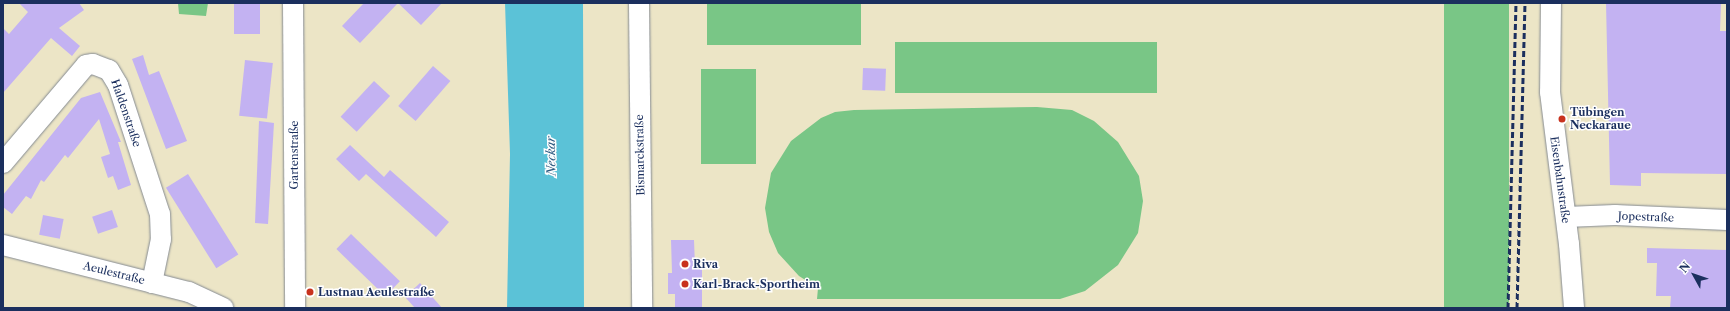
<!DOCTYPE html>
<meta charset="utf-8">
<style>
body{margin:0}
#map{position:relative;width:1730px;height:311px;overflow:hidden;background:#ece5c6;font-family:"Libre Caslon Text",serif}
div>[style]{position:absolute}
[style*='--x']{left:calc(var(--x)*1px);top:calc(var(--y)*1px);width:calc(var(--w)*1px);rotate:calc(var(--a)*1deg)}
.green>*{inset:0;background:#79c686;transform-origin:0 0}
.water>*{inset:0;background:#5bc2d7}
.building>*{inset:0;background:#c3b2f2;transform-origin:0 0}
.roads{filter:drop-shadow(0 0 1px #848a92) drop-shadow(0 0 1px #848a92)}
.minor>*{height:20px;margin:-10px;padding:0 10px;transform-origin:10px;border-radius:10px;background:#fff}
.rail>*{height:3px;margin-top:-1.5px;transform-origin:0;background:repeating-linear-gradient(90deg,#1b2f5e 0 6px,transparent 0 9px)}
.dots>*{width:11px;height:11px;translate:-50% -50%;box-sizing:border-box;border:2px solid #fff;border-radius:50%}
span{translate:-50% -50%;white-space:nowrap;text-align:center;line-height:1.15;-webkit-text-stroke:3px #fff;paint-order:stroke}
.street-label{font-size:11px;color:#1b2f5e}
.poi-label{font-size:11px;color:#1b2f5e;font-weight:700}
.left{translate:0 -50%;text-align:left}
.water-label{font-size:12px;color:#2e5b82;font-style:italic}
.frame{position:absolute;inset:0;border:4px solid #1b2f5e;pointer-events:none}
.north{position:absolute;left:1674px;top:255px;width:40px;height:40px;-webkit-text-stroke:3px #fff;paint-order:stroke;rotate:310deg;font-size:11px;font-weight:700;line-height:16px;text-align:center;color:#1b2f5e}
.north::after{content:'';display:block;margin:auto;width:14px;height:18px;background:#1b2f5e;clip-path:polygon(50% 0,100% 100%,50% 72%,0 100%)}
</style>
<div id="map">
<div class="green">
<div style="clip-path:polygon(178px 3px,208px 3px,206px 16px,179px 14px)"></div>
<div style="left:707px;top:3px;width:154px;height:42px"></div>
<div style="left:1444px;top:3px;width:65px;height:305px"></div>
<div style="left:1157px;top:42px;width:51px;height:262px;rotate:90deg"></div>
<div style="left:701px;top:69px;width:55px;height:95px"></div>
<div style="clip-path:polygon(1037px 107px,1072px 110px,1094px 121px,1118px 142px,1139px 176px,1143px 201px,1138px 233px,1118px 265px,1085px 291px,1060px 299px,817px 299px,818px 288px,799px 276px,778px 253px,769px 232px,765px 208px,771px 173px,791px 141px,821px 118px,835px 112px,854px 110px)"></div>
</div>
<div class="water">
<div style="clip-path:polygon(505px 3px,583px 3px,584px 308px,507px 308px,510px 154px)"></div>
</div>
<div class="building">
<div style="clip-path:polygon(19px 3px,79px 3px,84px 10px,59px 28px,80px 46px,72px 56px,51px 38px,3px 93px,3px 28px,9px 34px,28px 12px)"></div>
<div style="left:234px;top:3px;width:26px;height:31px"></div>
<div style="clip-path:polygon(364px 3px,442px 3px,421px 25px,398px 3px,360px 43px,342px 26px)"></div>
<div style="clip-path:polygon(1606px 3px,1721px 3px,1720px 31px,1727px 31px,1727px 174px,1641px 173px,1641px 186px,1610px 185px)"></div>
<div style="clip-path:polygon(143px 55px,149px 75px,159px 71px,187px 141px,166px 149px,132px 59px)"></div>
<div style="left:245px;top:60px;width:28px;height:56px;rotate:6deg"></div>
<div style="left:433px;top:66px;width:23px;height:53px;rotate:41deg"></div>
<div style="left:863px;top:68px;width:23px;height:22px;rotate:2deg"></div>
<div style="left:374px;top:81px;width:22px;height:49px;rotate:43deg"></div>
<div style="clip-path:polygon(100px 92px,121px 142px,118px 142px,131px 185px,118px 190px,113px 176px,108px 178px,101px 157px,110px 154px,99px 119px,68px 158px,65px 155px,44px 182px,41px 180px,31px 199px,26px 196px,12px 214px,3px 207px,3px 195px,81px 98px)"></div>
<div style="clip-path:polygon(259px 121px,274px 123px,268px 224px,255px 223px)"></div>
<div style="clip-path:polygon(350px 145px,384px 177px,390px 170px,449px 222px,436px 237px,366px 174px,359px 181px,336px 159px)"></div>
<div style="left:188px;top:174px;width:95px;height:26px;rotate:58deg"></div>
<div style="left:112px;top:210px;width:18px;height:21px;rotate:71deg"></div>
<div style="left:43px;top:215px;width:21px;height:20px;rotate:11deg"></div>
<div style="left:351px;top:234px;width:68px;height:21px;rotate:44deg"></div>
<div style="clip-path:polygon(671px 240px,694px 240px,695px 266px,702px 266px,702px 307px,675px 307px,675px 294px,668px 294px,668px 273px,672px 273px)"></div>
<div style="clip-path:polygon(1647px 248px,1727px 250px,1727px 308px,1670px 308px,1671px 296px,1656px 296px,1657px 263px,1647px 263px)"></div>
<div style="clip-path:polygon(420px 283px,442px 308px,415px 308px,405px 297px)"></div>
</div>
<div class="roads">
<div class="minor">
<div style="--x:293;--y:3;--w:305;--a:89.6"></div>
<div style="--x:639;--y:3;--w:305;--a:89.4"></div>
<div style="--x:1551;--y:3;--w:89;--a:90.6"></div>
<div style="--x:1550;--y:92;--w:153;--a:82.9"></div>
<div style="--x:1569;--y:244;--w:64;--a:85.5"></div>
<div style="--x:3;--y:163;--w:128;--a:-49.7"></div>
<div style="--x:86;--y:65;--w:7;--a:-8"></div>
<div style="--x:93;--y:64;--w:17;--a:21"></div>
<div style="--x:109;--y:70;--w:17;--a:59"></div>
<div style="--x:118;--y:85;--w:136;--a:72"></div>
<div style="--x:160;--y:214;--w:25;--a:88"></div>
<div style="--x:161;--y:239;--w:45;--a:101.6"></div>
<div style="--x:1566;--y:217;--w:49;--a:-2.3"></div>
<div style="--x:1615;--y:215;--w:112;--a:2.6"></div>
<div style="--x:3;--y:245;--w:192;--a:14.2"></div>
<div style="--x:189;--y:292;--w:38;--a:25"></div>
</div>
</div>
<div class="rail">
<div style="--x:1508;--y:308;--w:305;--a:-88.5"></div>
<div style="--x:1517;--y:308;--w:305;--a:-88.5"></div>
</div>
<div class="dots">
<div style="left:1562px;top:119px;background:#c8321e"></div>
<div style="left:685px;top:264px;background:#c8321e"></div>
<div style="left:685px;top:284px;background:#c8321e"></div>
<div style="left:310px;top:292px;background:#c8321e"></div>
</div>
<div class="street-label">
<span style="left:126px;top:113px;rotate:71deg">Haldenstraße</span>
<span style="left:294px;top:155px;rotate:-90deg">Gartenstraße</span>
<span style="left:640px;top:155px;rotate:-91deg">Bismarckstraße</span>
<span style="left:1560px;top:180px;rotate:82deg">Eisenbahnstraße</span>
<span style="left:1646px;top:217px;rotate:2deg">Jopestraße</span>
<span style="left:114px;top:273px;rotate:14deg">Aeulestraße</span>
</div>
<div class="poi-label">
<span class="left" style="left:1570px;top:119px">Tübingen<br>Neckaraue</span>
<span class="left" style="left:693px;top:264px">Riva</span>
<span class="left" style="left:693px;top:284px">Karl-Brack-Sportheim</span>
<span class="left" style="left:318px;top:292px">Lustnau Aeulestraße</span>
</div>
<div class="water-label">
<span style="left:551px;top:156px;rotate:-91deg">Neckar</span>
</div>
<div class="frame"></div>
<div class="north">N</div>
</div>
